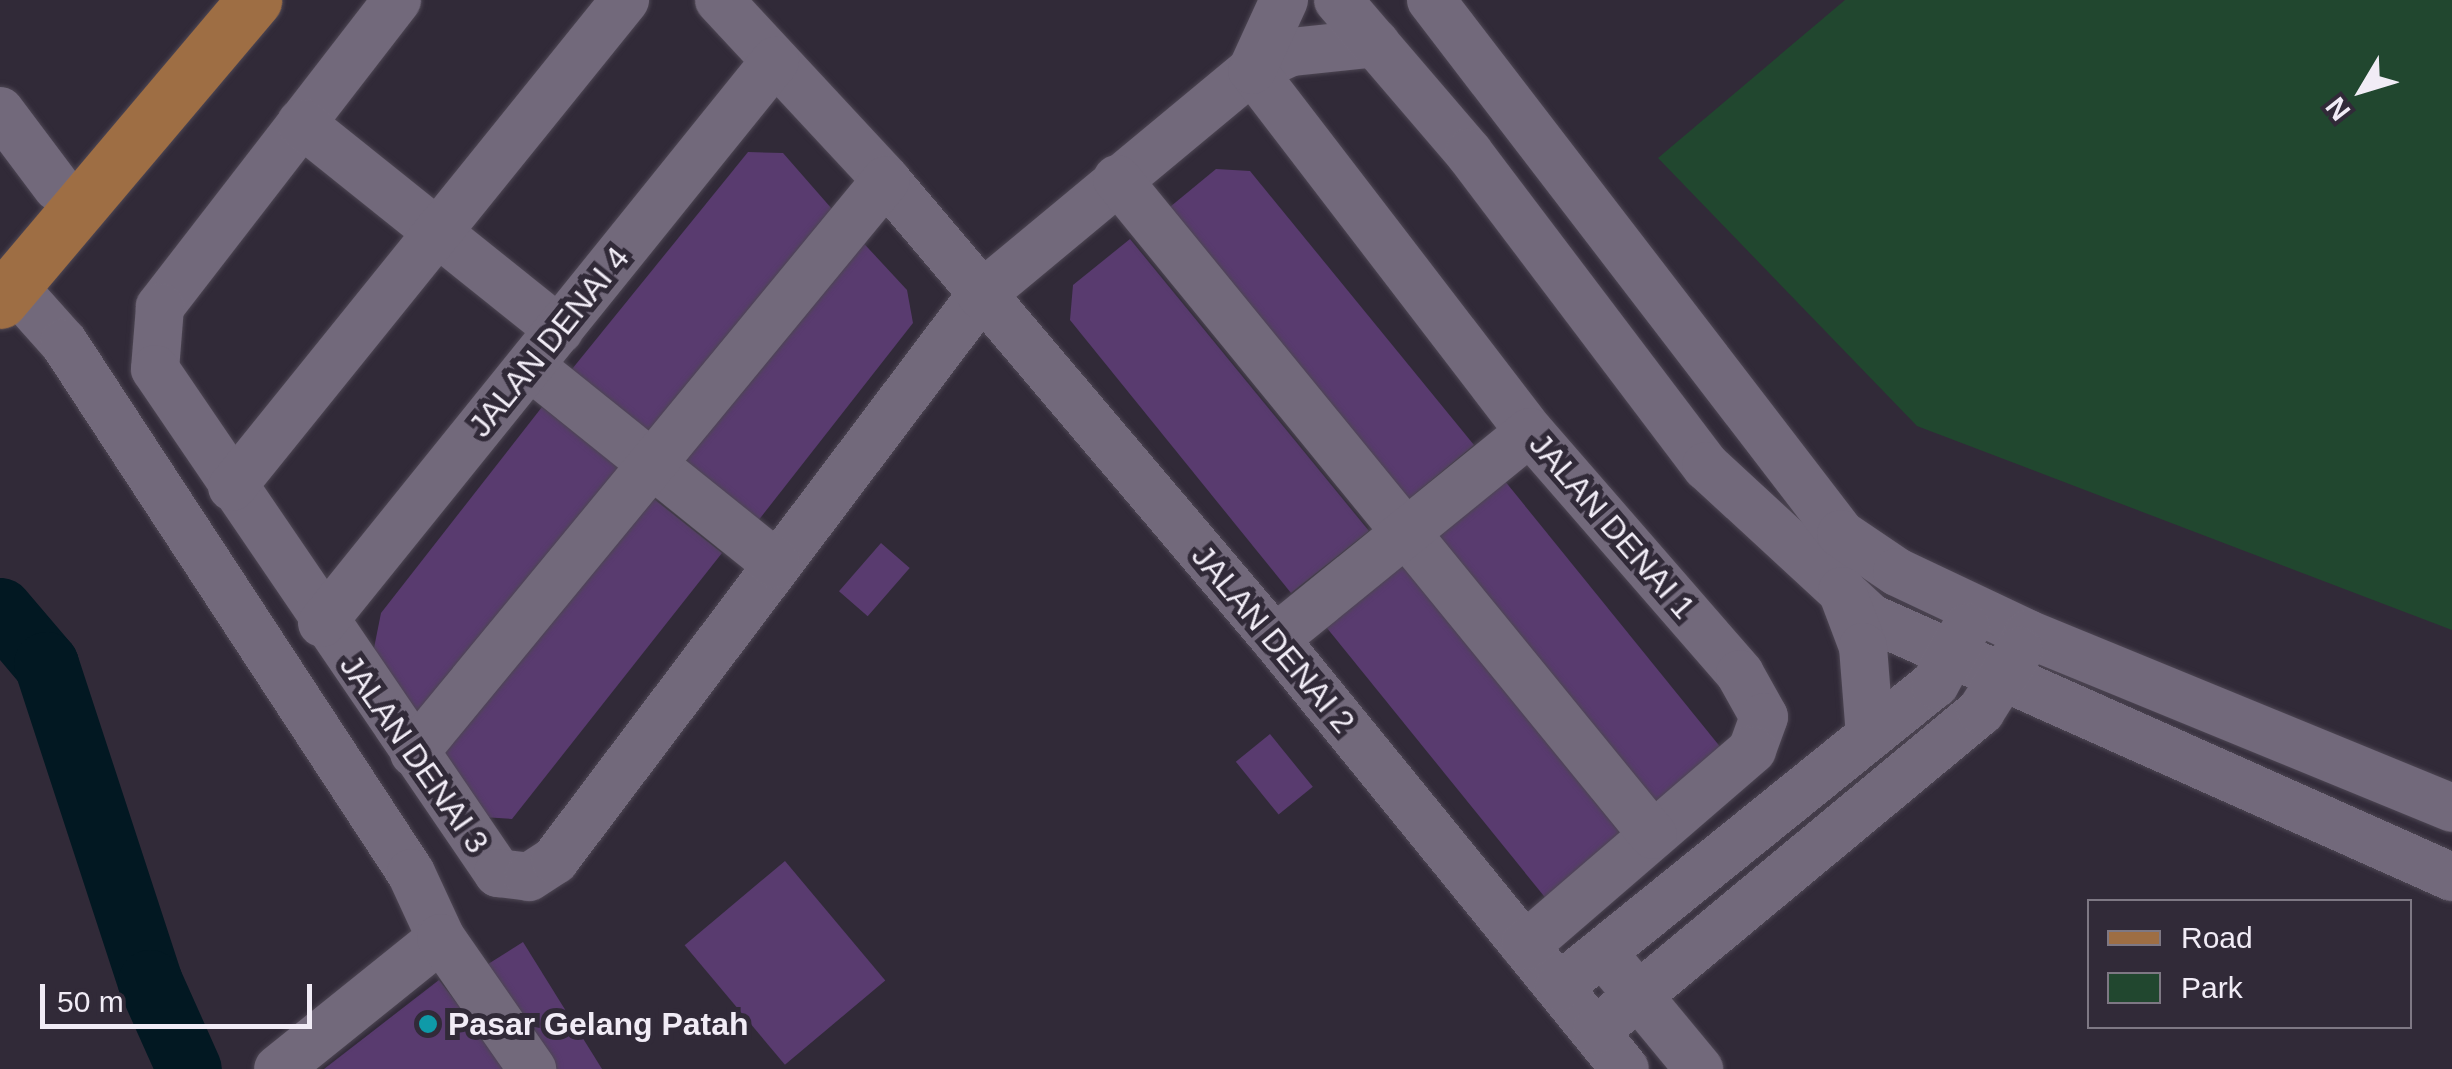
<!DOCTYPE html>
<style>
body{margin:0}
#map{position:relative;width:2452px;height:1069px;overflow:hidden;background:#312a38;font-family:Helvetica,sans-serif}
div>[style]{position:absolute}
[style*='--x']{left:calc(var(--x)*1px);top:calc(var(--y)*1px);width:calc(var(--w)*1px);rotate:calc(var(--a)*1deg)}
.green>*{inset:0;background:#21472f}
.river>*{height:65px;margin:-32.5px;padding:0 32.5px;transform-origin:32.5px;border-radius:32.5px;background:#021822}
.building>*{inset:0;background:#593b6f;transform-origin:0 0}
.roads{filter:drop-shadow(0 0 2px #4d4653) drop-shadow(0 0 2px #4d4653)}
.minor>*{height:48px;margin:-24px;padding:0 24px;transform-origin:24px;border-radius:24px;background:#72697b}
.major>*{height:55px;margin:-27.5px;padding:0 27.5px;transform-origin:27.5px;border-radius:27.5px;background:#9e6e44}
.dots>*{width:28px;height:28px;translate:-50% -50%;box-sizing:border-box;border:5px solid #312a38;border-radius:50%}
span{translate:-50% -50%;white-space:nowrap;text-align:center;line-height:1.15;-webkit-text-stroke:10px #312a38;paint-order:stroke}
.street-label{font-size:32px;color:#f1ecf6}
.poi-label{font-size:32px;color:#f1ecf6;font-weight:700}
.left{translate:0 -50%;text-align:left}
.legend{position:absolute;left:2087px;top:899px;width:325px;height:130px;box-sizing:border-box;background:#312a38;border:2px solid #7e7884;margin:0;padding:12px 18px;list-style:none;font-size:30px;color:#f1ecf6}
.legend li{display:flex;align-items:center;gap:20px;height:50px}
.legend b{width:50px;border:2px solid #7e7884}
.north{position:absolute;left:2312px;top:40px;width:100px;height:100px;-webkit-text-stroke:8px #312a38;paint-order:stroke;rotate:232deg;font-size:28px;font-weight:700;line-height:40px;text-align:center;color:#f1ecf6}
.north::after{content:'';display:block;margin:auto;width:35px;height:45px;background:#f1ecf6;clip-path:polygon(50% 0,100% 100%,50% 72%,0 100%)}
.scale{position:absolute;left:40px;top:984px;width:272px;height:45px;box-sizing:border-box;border:5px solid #f1ecf6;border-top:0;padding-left:12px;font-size:30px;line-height:35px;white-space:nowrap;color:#f1ecf6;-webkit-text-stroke:8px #312a38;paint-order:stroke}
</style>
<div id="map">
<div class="green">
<div style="clip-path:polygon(1845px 0,2452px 0,2452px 630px,1917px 426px,1658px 158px)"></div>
</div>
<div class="river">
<div style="--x:0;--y:610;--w:71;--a:49.6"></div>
<div style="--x:46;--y:664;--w:335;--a:71.9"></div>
<div style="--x:150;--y:982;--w:95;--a:65.9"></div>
</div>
<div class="building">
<div style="clip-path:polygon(748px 152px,783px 153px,832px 209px,642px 442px,564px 379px)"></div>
<div style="clip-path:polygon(1216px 169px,1250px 171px,1474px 445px,1397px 509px,1159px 216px)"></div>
<div style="clip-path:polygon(856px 235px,907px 290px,913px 323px,754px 526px,675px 464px)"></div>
<div style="clip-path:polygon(1130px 239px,1369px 531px,1291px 593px,1070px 320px,1073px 285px)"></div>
<div style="clip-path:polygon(542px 407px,621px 469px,422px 720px,373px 653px,381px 613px)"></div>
<div style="left:1500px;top:475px;width:362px;height:99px;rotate:51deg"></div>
<div style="clip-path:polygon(644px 491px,722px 553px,512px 819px,482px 817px,437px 752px)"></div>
<div style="left:881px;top:543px;width:38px;height:64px;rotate:41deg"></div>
<div style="left:1396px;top:556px;width:363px;height:99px;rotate:51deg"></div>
<div style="left:1270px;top:734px;width:68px;height:44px;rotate:51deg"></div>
<div style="left:785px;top:861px;width:156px;height:131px;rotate:50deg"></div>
<div style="clip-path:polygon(523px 942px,602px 1069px,549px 1069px,485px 966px)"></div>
<div style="clip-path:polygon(439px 980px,508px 1069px,324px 1069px)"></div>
</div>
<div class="roads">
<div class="minor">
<div style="--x:397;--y:0;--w:388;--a:127.7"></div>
<div style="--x:160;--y:307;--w:62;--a:94.6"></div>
<div style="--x:155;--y:369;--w:610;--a:55.76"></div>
<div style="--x:498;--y:873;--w:31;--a:7"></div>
<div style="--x:529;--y:877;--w:31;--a:-33"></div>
<div style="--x:555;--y:860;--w:708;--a:-52.98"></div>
<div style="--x:981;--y:295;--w:352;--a:-39.7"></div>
<div style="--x:1252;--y:70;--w:43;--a:-24.8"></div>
<div style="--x:1291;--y:52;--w:85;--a:-6"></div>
<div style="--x:719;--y:0;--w:246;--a:47.1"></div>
<div style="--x:886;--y:180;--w:602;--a:49.72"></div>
<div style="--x:1275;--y:639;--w:554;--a:50.86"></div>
<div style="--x:1338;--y:0;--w:201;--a:49.4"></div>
<div style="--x:1469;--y:153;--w:393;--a:52.9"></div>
<div style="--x:1706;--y:466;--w:224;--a:42.7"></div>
<div style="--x:1871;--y:618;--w:636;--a:24.03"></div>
<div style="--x:1431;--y:0;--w:673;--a:52.48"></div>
<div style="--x:1841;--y:534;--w:68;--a:34.2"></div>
<div style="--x:1897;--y:572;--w:145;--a:25.3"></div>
<div style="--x:2028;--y:634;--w:458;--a:22.3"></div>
<div style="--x:1252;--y:70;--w:456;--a:52.5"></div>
<div style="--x:1530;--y:432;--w:320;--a:49"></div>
<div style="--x:1740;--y:674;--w:49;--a:60.8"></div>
<div style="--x:1764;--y:717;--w:35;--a:110"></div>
<div style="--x:1752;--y:750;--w:300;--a:139.2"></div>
<div style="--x:1252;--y:70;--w:77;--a:-65.4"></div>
<div style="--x:0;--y:111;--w:95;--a:53.1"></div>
<div style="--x:301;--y:123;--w:331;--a:38.7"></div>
<div style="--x:1117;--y:179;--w:847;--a:50.75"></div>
<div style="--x:13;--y:286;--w:76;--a:48.2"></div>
<div style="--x:64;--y:343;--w:633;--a:56.79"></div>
<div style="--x:411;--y:873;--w:72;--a:65.2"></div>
<div style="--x:441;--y:938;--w:209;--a:141.2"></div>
<div style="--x:530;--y:366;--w:316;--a:38.8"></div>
<div style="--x:232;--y:487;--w:626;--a:-51.1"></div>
<div style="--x:1842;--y:591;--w:60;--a:69.4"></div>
<div style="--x:1863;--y:647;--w:89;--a:85.5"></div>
<div style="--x:322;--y:623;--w:722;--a:-51.13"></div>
<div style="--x:1275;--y:639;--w:328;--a:-39.1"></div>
<div style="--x:414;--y:753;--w:742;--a:-50.52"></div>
<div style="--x:441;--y:938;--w:160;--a:55.2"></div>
<div style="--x:1617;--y:970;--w:129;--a:50.4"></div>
<div style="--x:1559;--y:987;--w:483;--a:-38.9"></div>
<div style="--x:1935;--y:684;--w:64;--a:-61"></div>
<div style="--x:1597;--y:1030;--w:499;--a:-39.7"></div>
<div style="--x:1981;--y:711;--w:71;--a:-57.7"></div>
</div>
<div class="major">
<div style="--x:0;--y:301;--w:394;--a:-49.8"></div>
</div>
</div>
<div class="dots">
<div style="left:428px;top:1024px;background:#0f9aa8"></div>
</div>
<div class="street-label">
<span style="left:549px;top:342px;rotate:-51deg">JALAN DENAI 4</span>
<span style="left:1612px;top:526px;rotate:49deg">JALAN DENAI 1</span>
<span style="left:1273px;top:639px;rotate:50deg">JALAN DENAI 2</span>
<span style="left:414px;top:754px;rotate:55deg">JALAN DENAI 3</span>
</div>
<div class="poi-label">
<span class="left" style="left:448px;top:1024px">Pasar Gelang Patah</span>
</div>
<ul class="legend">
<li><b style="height:12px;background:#9e6e44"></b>Road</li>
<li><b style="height:28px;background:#21472f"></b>Park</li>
</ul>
<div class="north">N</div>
<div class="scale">50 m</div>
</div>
